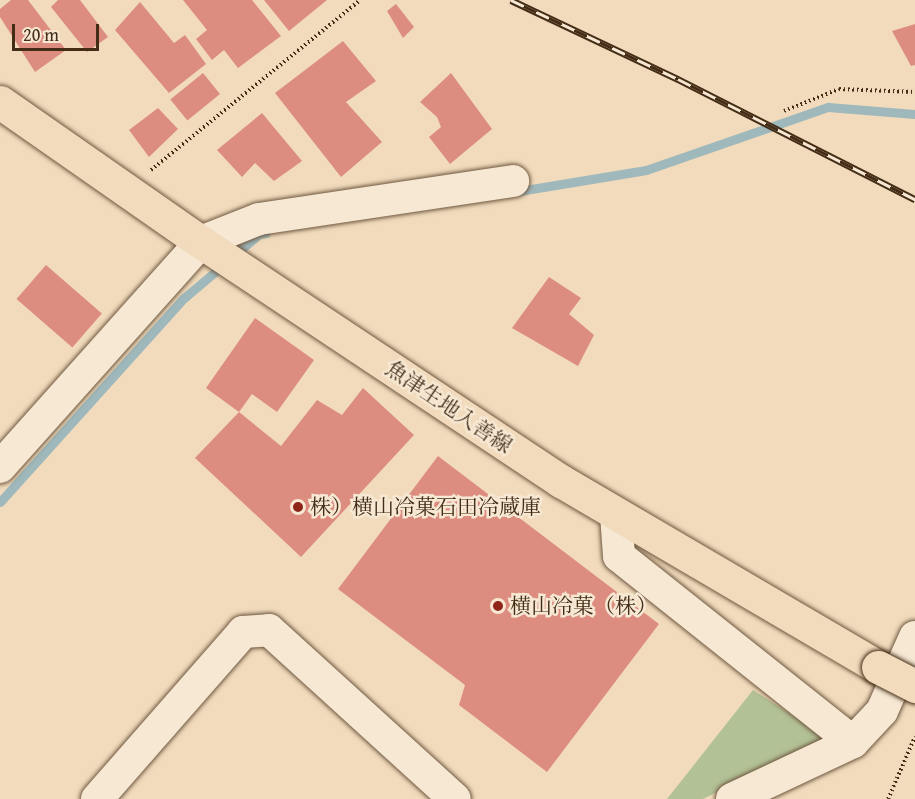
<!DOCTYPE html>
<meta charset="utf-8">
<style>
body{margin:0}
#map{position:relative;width:915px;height:799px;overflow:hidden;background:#f1dbbc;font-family:"Gentium Book Plus","Noto Serif JP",serif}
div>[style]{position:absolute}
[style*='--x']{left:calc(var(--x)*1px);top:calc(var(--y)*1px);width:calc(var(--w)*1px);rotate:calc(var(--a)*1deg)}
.green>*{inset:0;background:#b3c196}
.stream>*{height:9px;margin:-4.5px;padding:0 4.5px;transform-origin:4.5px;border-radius:4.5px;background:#9fb8bb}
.building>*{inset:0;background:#dd8d80;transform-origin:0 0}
.path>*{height:4px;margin-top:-2px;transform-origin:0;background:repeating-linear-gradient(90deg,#442d17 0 1.5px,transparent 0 4.5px)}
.roads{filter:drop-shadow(0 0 2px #6f5840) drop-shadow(0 0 2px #6f5840)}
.minor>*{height:32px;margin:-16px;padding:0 16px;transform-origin:16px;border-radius:16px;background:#f6e8d3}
.major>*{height:33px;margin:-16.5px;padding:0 16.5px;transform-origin:16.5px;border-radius:16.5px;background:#f1dbbc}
.rail>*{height:7px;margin-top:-3.5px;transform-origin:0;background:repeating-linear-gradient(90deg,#f6e8d3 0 14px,#442d17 0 28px);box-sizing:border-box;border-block:2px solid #442d17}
.bridges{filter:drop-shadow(0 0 2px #442d17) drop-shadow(0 0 2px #442d17)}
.major-bridge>*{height:33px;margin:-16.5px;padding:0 16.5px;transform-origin:16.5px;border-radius:16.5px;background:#f1dbbc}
.dots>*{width:16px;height:16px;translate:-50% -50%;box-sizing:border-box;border:3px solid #f6e8d3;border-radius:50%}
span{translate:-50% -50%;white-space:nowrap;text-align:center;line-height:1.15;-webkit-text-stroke:5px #f6e8d3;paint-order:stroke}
.street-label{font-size:21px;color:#442d17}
.poi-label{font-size:21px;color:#442d17}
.left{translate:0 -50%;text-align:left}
.scale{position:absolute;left:12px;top:24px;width:87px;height:27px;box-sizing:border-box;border:3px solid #442d17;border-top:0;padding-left:8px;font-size:18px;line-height:21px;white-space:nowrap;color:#442d17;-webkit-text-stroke:4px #f6e8d3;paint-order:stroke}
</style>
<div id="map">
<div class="green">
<div style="clip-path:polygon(753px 690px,828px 738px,703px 799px,667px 799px)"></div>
</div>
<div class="stream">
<div style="--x:513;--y:192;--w:135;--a:-9.4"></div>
<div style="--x:646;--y:170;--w:193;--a:-19.1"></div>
<div style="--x:828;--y:107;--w:87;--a:4.6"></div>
<div style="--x:233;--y:256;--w:34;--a:-40"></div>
<div style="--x:259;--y:234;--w:7;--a:-8"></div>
<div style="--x:0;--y:502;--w:275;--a:-48"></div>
<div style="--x:184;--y:298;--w:51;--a:-40.2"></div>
</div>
<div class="building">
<div style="clip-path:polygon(11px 0,28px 0,66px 50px,35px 72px,0 17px,0 9px)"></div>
<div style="clip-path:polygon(58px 0,80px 0,108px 37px,87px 52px,51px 7px)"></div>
<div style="clip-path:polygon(183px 0,252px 0,281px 36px,238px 68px,224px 50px,212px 60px,196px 39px,207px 30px)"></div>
<div style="clip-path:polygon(264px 0,327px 0,289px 31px)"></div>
<div style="clip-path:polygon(140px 2px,174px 43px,185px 35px,206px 64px,169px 93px,115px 30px)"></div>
<div style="clip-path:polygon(396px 4px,414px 27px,403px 38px,387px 11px)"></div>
<div style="clip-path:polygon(915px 24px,915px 65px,911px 66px,892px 31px)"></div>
<div style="clip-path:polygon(343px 41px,376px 81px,346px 102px,382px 142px,341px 177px,275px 93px)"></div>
<div style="left:203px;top:73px;width:27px;height:42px;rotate:51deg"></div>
<div style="clip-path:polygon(451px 73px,492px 129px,450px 164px,429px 137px,441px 127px,437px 117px,420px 102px)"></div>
<div style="clip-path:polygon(158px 108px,178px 129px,149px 157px,129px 130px)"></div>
<div style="clip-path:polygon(262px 113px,302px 161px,274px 181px,255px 163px,242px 177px,217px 150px)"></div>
<div style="left:46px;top:265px;width:74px;height:45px;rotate:41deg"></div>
<div style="clip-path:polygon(549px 277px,581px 298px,569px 314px,594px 335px,578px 366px,512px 328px)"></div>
<div style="clip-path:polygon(255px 318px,314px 360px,277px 412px,252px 394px,239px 412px,206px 388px)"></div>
<div style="clip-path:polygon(363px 388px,414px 435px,301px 557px,195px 458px,239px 412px,281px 446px,317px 400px,342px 415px)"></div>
<div style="clip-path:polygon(438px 456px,659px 624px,547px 772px,459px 705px,465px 685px,338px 589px)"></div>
</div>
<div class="path">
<div style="--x:784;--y:111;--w:59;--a:-21.8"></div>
<div style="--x:839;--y:89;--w:76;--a:2.3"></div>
<div style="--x:151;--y:170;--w:269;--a:-39.1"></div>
<div style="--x:888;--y:799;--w:68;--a:-66.5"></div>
</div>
<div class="roads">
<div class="minor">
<div style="--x:0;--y:467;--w:302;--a:-48.2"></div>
<div style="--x:201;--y:242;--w:62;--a:-21.6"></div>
<div style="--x:259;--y:219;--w:257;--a:-8.5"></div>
<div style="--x:616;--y:514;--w:42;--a:85.9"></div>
<div style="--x:619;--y:556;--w:299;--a:38.5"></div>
<div style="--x:97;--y:799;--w:222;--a:-48.8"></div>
<div style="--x:243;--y:632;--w:26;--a:-4"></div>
<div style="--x:269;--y:630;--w:251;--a:42.3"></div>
<div style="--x:732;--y:799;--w:134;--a:-25.2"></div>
<div style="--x:853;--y:742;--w:42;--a:-46.9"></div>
<div style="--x:882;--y:711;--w:81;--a:-66"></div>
</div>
<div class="major">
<div style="--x:0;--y:102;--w:245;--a:34.9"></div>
<div style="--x:201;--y:242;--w:432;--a:33.6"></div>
<div style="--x:561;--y:481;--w:368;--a:30.4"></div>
</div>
</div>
<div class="rail">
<div style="--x:511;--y:0;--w:185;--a:25.3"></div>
<div style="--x:678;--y:79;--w:266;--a:26.9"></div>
</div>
<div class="bridges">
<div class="major-bridge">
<div style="--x:878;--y:667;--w:42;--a:27.2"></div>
</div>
</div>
<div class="dots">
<div style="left:298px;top:507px;background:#8f2418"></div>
<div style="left:498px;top:606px;background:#8f2418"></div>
</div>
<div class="street-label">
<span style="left:449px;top:407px;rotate:34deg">魚津生地入善線</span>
</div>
<div class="poi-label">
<span class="left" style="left:310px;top:507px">株）横山冷菓石田冷蔵庫</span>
<span class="left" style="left:510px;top:606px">横山冷菓（株）</span>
</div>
<div class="scale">20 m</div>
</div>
